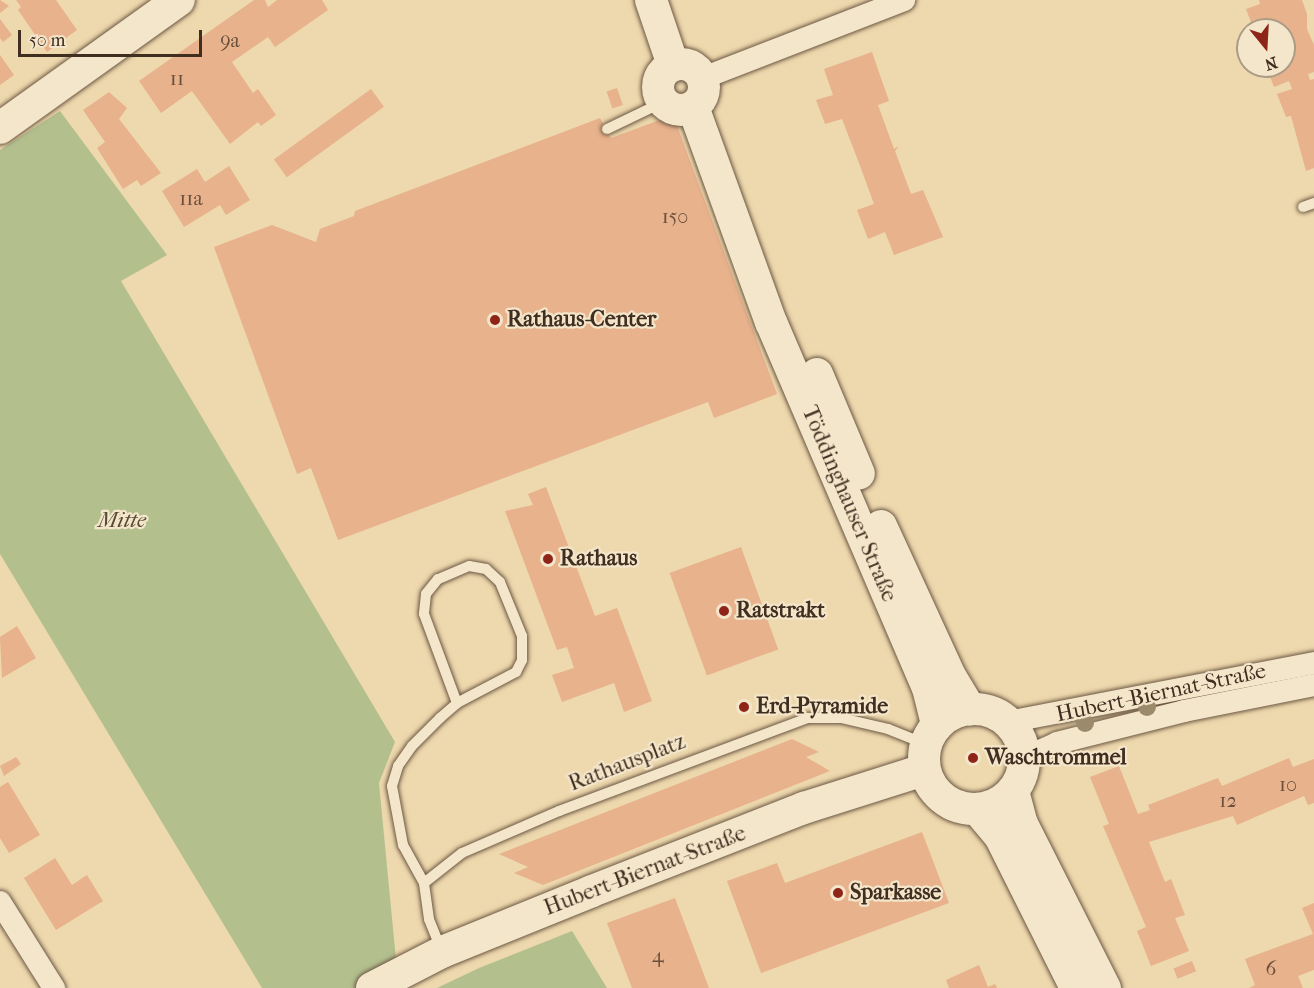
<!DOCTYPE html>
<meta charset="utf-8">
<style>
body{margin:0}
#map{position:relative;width:1314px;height:988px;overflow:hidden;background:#eed8ad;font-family:"IM FELL French Canon",serif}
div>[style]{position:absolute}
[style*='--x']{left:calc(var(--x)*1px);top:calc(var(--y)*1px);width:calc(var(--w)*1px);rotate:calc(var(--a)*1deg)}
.green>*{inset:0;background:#b3c08e}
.building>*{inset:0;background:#e7b28c;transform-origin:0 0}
.roads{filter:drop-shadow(0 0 2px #6c5844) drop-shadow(0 0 2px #6c5844)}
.lane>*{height:10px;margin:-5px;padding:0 5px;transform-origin:5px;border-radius:5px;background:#f4e6ca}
.street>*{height:22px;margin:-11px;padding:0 11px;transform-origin:11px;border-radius:11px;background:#f4e6ca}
.secondary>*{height:32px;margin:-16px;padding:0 16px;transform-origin:16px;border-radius:16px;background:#f4e6ca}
.secondary>.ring{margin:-16px;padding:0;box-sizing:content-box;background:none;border:32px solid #f4e6ca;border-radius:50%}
.trees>*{width:18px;height:18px;margin:-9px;border-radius:50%;background:#9b8a6c}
.dots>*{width:16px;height:16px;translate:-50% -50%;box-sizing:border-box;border:3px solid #f4e6ca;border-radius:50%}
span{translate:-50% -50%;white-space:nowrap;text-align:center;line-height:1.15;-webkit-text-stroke:4.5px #f4e6ca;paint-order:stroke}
.number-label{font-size:20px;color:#6a4f3c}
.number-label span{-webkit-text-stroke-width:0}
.poi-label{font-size:22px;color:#402e21;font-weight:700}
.left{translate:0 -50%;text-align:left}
.street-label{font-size:22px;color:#402e21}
.park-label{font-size:22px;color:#574b37;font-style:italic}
.north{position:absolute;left:1236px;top:18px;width:60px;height:60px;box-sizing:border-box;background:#f4e6ca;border:2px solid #ac9c86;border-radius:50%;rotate:162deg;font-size:16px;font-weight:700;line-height:24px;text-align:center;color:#402e21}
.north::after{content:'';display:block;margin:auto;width:21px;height:27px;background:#8f2418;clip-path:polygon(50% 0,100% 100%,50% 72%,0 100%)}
.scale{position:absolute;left:18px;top:30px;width:184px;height:27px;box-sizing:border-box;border:3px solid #402e21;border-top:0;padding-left:8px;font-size:18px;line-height:21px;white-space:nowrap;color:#402e21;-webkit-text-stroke:4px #f4e6ca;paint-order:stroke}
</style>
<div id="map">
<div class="green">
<div style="clip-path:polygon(60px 111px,167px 255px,121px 281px,395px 742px,379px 783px,397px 970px,362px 988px,262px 988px,0 554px,0 150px)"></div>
<div style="clip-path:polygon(572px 931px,607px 988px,437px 988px,479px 968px)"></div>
</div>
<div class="building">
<div style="clip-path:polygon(0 0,9px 6px,0 13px)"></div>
<div style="clip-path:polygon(16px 0,56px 0,77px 30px,47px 52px,18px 10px,21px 7px)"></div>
<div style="clip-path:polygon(254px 0,265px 0,268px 7px,277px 0,322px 0,328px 10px,275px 47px,268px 37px,232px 62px,253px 93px,258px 89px,276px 115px,261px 126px,258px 122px,230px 144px,192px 91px,161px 113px,139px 81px)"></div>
<div style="clip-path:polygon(1259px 0,1302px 0,1307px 14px,1307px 29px,1314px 45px,1314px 72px,1308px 74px,1310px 80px,1314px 79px,1314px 168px,1306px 171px,1291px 116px,1286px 117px,1277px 94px,1292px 89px,1289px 81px,1274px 87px,1266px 66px,1284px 66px,1284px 30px,1254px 30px,1246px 9px,1260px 4px)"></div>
<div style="clip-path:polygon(0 19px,12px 35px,3px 42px,0 38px)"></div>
<div style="clip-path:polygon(872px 52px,889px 101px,878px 105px,894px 149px,899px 146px,895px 151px,911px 194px,923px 190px,943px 237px,894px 255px,885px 232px,868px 239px,857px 210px,874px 204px,859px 163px,842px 119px,825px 124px,816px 100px,833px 95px,824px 69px)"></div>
<div style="clip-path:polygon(0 55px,14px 75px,0 85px)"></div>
<div style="left:617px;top:88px;width:18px;height:11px;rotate:71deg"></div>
<div style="left:371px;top:89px;width:22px;height:120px;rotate:54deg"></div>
<div style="clip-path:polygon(109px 92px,127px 108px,119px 119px,161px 173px,141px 186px,137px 180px,123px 189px,97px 148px,105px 142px,83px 110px)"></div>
<div style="clip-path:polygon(673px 115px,777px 394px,714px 418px,708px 402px,338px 540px,311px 468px,297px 474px,214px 247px,272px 225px,316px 242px,320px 229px,354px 216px,355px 211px,600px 118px,611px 138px)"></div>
<div style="clip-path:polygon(229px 166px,250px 200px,226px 215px,220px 205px,184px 227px,162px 191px,197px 169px,205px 182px)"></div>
<div style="clip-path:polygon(546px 487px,595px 616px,617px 608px,652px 701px,624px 712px,614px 683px,562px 702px,552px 675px,574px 668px,567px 647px,557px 650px,505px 511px,533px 505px,528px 494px)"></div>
<div style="left:741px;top:547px;width:109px;height:76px;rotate:70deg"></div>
<div style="clip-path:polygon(17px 626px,36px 658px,2px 678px,0 637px)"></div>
<div style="clip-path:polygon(792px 739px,819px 752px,806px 757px,830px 771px,543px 885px,514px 873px,528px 867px,499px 854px)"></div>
<div style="clip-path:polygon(16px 757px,21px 764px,4px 776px,0 766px)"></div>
<div style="clip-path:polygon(1289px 758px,1293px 767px,1314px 759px,1314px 803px,1308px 805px,1304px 796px,1237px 825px,1233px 816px,1149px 842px,1165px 882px,1171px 879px,1185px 915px,1175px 918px,1189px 951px,1151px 966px,1137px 931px,1146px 927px,1103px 826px,1109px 824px,1090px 777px,1119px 766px,1138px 814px,1150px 810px,1148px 805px,1218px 778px,1222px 786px)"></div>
<div style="clip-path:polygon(8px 782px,40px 835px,9px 853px,0 838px,0 787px)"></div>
<div style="clip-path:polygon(922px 832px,949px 903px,761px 973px,727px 881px,777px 863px,785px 883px)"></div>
<div style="clip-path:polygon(55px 858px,72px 885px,87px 875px,103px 901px,56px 930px,24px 878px)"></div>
<div style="clip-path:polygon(675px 898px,709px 988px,632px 988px,607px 923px)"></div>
<div style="clip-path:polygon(1314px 903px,1314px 970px,1298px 976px,1303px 988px,1249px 988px,1255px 985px,1245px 959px,1313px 934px,1302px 908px)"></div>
<div style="left:1192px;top:961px;width:11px;height:20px;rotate:68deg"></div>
<div style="clip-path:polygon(979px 965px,988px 987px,995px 984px,997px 988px,949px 988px,946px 980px)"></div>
</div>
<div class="roads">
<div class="lane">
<div style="--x:607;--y:129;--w:62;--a:-25.7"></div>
<div style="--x:1303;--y:207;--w:12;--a:-20"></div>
<div style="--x:424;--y:883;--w:48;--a:-38.3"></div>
<div style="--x:462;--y:853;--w:106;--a:-23.4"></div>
<div style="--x:559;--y:811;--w:266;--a:-20.5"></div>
<div style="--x:808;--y:718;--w:33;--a:0"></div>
<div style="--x:841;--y:718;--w:48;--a:13.2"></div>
<div style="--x:888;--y:729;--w:40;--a:22"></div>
<div style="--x:441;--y:949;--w:32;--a:-112"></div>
<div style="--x:429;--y:919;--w:36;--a:-98"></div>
<div style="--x:424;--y:883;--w:43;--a:-118.9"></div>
<div style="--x:403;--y:845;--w:60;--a:-100.6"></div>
<div style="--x:392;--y:786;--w:21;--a:-73"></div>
<div style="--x:398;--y:766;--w:24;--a:-55"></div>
<div style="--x:412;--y:746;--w:40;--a:-45"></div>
<div style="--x:440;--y:718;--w:23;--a:-41"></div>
<div style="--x:457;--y:703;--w:67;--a:-27.7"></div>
<div style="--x:516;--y:672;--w:13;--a:-63"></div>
<div style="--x:522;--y:660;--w:24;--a:-90"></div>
<div style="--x:522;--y:636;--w:58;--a:-112.2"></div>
<div style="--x:500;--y:582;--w:19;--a:-137"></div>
<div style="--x:486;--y:569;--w:17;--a:-170"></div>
<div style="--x:469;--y:566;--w:34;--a:157"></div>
<div style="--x:438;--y:579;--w:19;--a:129"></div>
<div style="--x:426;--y:594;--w:20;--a:96"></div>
<div style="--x:424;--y:614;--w:95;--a:69.7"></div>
</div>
<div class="street">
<div style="--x:703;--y:78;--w:216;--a:-21.2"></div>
<div style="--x:1008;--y:722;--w:312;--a:-10.9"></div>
<div style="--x:1024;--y:758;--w:36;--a:-24"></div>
<div style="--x:1057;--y:743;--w:131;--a:-14.1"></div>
<div style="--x:1184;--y:711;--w:133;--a:-11.3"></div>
<div style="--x:0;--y:902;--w:102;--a:57.9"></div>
</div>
<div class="secondary">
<div style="--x:651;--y:0;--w:69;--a:71.3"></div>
<div class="ring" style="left:658px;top:64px;width:14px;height:14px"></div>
<div style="--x:693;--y:107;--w:229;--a:70.1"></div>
<div style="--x:771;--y:322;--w:398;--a:66.8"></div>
<div style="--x:928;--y:688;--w:38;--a:76"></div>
<div style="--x:0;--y:128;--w:220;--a:-35.6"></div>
<div style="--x:817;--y:374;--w:108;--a:67.2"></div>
<div style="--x:881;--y:526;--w:165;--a:65.3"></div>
<div style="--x:950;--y:676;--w:39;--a:59"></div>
<div class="ring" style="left:924px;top:709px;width:68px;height:68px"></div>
<div style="--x:1013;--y:791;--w:34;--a:75"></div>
<div style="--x:1022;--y:824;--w:184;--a:63.2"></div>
<div style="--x:978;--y:810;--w:34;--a:50"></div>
<div style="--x:1000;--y:836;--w:170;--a:63.4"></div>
<div style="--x:372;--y:988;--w:79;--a:-27.2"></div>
<div style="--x:442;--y:952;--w:162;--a:-22.1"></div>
<div style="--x:592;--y:891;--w:228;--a:-21.4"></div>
<div style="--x:804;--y:808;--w:126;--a:-17.6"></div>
</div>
</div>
<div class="trees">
<div style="left:1147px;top:707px"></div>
<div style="left:1085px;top:723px"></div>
</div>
<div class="dots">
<div style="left:495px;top:320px;background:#8f2418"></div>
<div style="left:548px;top:559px;background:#8f2418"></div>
<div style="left:724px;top:611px;background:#8f2418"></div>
<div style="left:744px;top:707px;background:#8f2418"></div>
<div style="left:973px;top:758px;background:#8f2418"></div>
<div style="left:838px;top:893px;background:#8f2418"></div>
</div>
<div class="number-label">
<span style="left:230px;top:40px">9a</span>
<span style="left:177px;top:78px">11</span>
<span style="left:191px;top:198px">11a</span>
<span style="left:675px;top:216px">150</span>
<span style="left:1288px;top:784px">10</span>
<span style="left:1228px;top:800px">12</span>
<span style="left:658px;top:955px">4</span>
<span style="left:1271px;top:968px">6</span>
</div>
<div class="poi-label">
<span class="left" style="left:507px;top:320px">Rathaus-Center</span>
<span class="left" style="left:560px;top:559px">Rathaus</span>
<span class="left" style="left:736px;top:611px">Ratstrakt</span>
<span class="left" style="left:756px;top:707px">Erd-Pyramide</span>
<span class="left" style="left:985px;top:758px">Waschtrommel</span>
<span class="left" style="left:850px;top:893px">Sparkasse</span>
</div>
<div class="street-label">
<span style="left:849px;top:504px;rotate:67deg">Töddinghauser Straße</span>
<span style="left:1161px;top:693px;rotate:-12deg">Hubert-Biernat-Straße</span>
<span style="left:627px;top:763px;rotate:-21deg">Rathausplatz</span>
<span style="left:645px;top:871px;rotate:-21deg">Hubert-Biernat-Straße</span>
</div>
<div class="park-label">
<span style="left:122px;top:521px">Mitte</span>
</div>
<div class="north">N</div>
<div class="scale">50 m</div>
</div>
